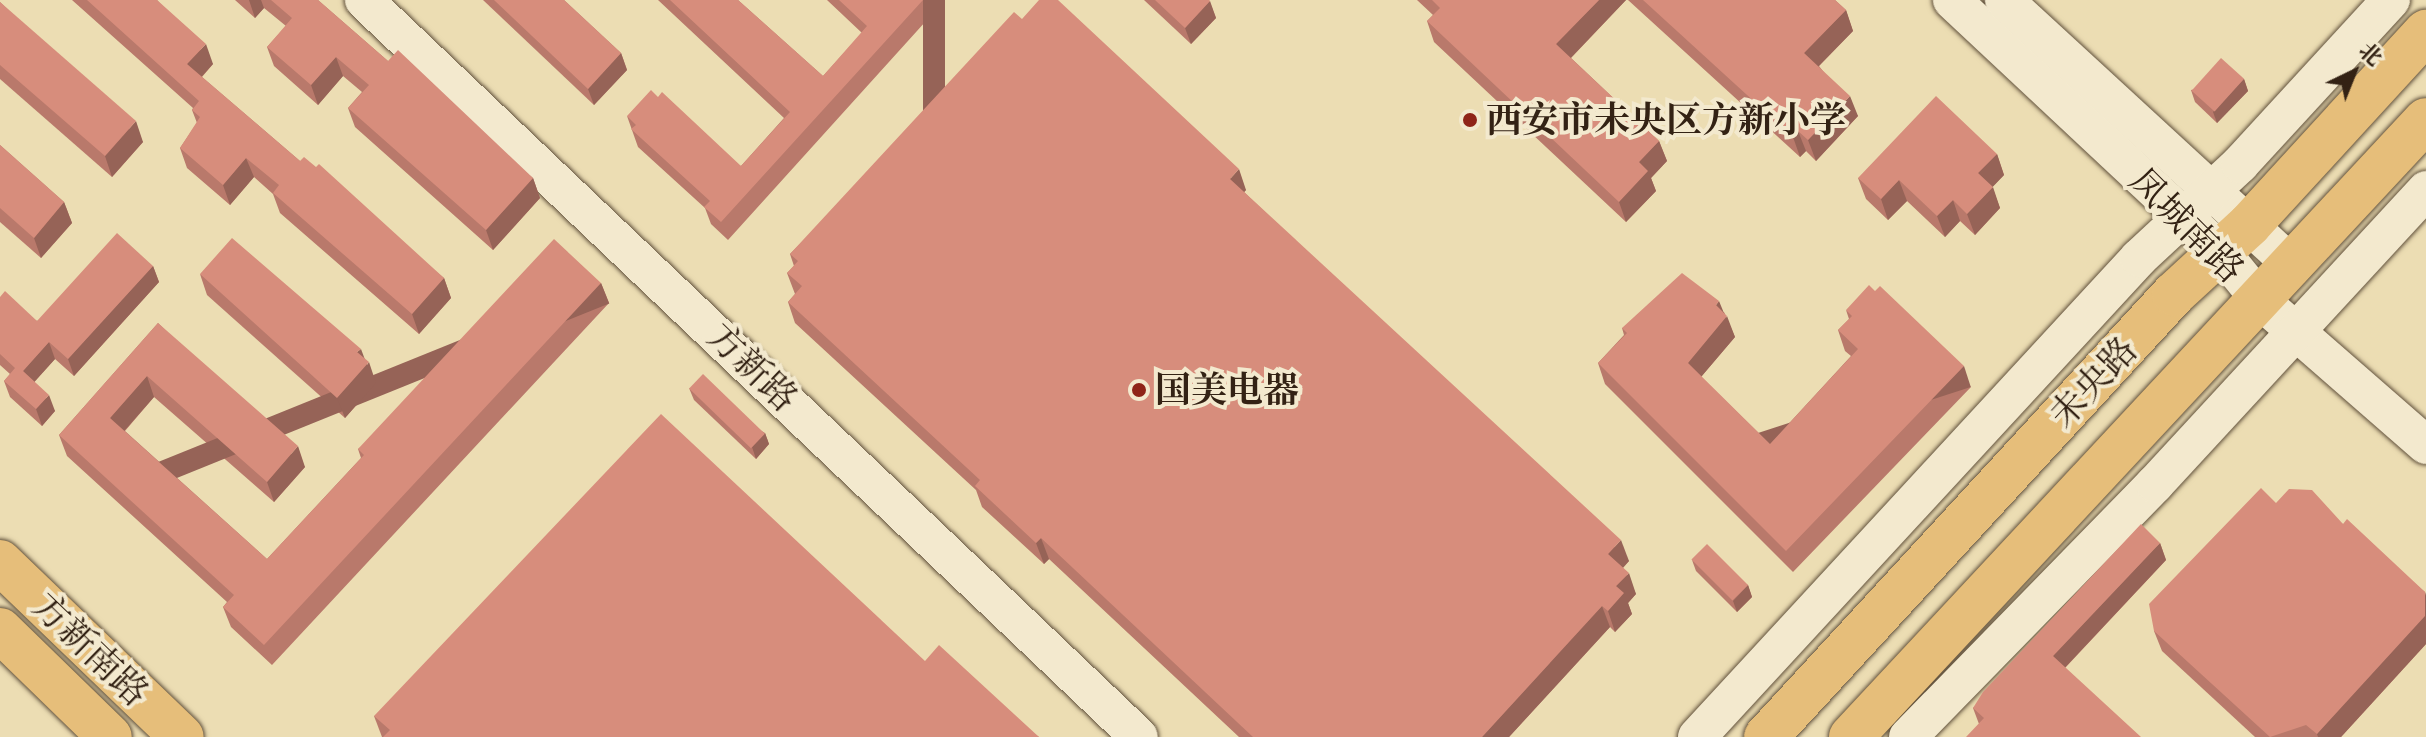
<!DOCTYPE html>
<meta charset="utf-8">
<style>
body{margin:0}
#map{position:relative;width:2426px;height:737px;overflow:hidden;background:#ecddb3;font-family:"EB Garamond","Noto Serif SC",serif}
div>[style]{position:absolute}
[style*='--x']{left:calc(var(--x)*1px);top:calc(var(--y)*1px);width:calc(var(--w)*1px);rotate:calc(var(--a)*1deg)}
.roads{filter:drop-shadow(0 0 2px #61513c) drop-shadow(0 0 2px #61513c)}
.minor>*{height:38px;margin:-19px;padding:0 19px;transform-origin:19px;border-radius:19px;background:#f3e9ce}
.major>*{height:44px;margin:-22px;padding:0 22px;transform-origin:22px;border-radius:22px;background:#e6be7a}
.wall>*{inset:0;background:#b9796b}
.shaded-wall>*{inset:0;background:#966357;transform-origin:0 0}
.building>*{inset:0;background:#d78d7c;transform-origin:0 0}
.dots>*{width:22px;height:22px;translate:-50% -50%;box-sizing:border-box;border:4px solid #f3e9ce;border-radius:50%}
span{translate:-50% -50%;white-space:nowrap;text-align:center;line-height:1.15;-webkit-text-stroke:8px #f3e9ce;paint-order:stroke}
.poi-label{font-size:36px;color:#332214;font-weight:700}
.left{translate:0 -50%;text-align:left}
.street-label{font-size:36px;color:#332214}
.north{position:absolute;left:2314px;top:32px;width:80px;height:80px;-webkit-text-stroke:6px #f3e9ce;paint-order:stroke;rotate:43deg;font-size:22px;font-weight:700;line-height:32px;text-align:center;color:#332214}
.north::after{content:'';display:block;margin:auto;width:28px;height:36px;background:#332214;clip-path:polygon(50% 0,100% 100%,50% 72%,0 100%)}
</style>
<div id="map">
<div class="roads">
<div class="minor">
<div style="--x:364;--y:0;--w:1069;--a:43.56"></div>
<div style="--x:1952;--y:0;--w:369;--a:43.1"></div>
<div style="--x:2221;--y:252;--w:63;--a:50.8"></div>
<div style="--x:2261;--y:301;--w:219;--a:41.1"></div>
<div style="--x:2004;--y:0;--w:393;--a:42.6"></div>
<div style="--x:1697;--y:737;--w:652;--a:-47.3"></div>
<div style="--x:2139;--y:258;--w:138;--a:-42.9"></div>
<div style="--x:2240;--y:164;--w:223;--a:-47.4"></div>
<div style="--x:1908;--y:737;--w:354;--a:-45.7"></div>
<div style="--x:2155;--y:484;--w:400;--a:-47.3"></div>
</div>
<div class="major">
<div style="--x:0;--y:562;--w:252;--a:43.9"></div>
<div style="--x:0;--y:630;--w:153;--a:44.2"></div>
<div style="--x:1766;--y:737;--w:602;--a:-47.36"></div>
<div style="--x:2174;--y:294;--w:102;--a:-42.6"></div>
<div style="--x:2249;--y:225;--w:262;--a:-47.5"></div>
<div style="--x:1851;--y:737;--w:843;--a:-47.02"></div>
</div>
</div>
<div class="wall">
<div style="clip-path:polygon(72px 0,157px 0,213px 64px,202px 77px,300px 161px,444px 278px,451px 298px,419px 334px,280px 213px,273px 194px,254px 177px,230px 205px,187px 168px,180px 148px,197px 123px,192px 110px,193px 108px)"></div>
<div style="clip-path:polygon(235px 0,318px 0,388px 61px,533px 178px,540px 198px,493px 250px,355px 127px,348px 108px,362px 92px,343px 76px,318px 105px,274px 66px,267px 47px,286px 26px,264px 8px,255px 18px)"></div>
<div style="clip-path:polygon(483px 0,564px 0,621px 53px,627px 70px,594px 105px)"></div>
<div style="clip-path:polygon(658px 0,738px 0,823px 76px,862px 33px,827px 0,945px 0,728px 240px,711px 224px,705px 208px,638px 147px,627px 116px,741px 166px,784px 118px)"></div>
<div style="clip-path:polygon(1144px 0,1209px 0,1216px 18px,1191px 44px)"></div>
<div style="clip-path:polygon(1417px 0,1626px 0,1571px 58px,1659px 141px,1667px 161px,1651px 178px,1656px 191px,1626px 222px,1434px 42px,1427px 21px,1433px 15px)"></div>
<div style="clip-path:polygon(1628px 0,1835px 0,1846px 10px,1853px 31px,1819px 66px,1858px 116px,1816px 161px,1806px 151px,1800px 157px)"></div>
<div style="clip-path:polygon(0 2px,143px 142px,112px 177px,0 79px)"></div>
<div style="clip-path:polygon(1022px 19px,1246px 190px,1244px 192px,1629px 561px,1623px 568px,1636px 594px,1628px 603px,1632px 614px,1615px 632px,1610px 627px,1509px 737px,1239px 737px,1049px 559px,1044px 564px,982px 507px,976px 490px,795px 323px,788px 302px,795px 294px,787px 273px,794px 266px,790px 254px)"></div>
<div style="clip-path:polygon(2244px 79px,2248px 91px,2217px 123px,2195px 102px,2191px 90px)"></div>
<div style="clip-path:polygon(0 145px,64px 202px,72px 223px,41px 258px,0 222px)"></div>
<div style="clip-path:polygon(1997px 154px,2004px 175px,1992px 187px,2000px 208px,1975px 235px,1960px 221px,1945px 237px,1907px 201px,1888px 220px,1866px 199px,1858px 178px)"></div>
<div style="clip-path:polygon(153px 266px,159px 282px,74px 376px,55px 359px,34px 382px,55px 411px,42px 426px,10px 397px,4px 381px,10px 374px,0 365px,0 297px,37px 321px)"></div>
<div style="clip-path:polygon(200px 274px,364px 358px,376px 383px,345px 418px,207px 295px)"></div>
<div style="clip-path:polygon(601px 283px,609px 303px,272px 665px,231px 627px,223px 607px,227px 602px,67px 456px,59px 435px,158px 323px,305px 467px,274px 502px,154px 397px,125px 431px,267px 559px,361px 458px,358px 449px)"></div>
<div style="clip-path:polygon(1846px 310px,1971px 387px,1793px 572px,1605px 384px,1598px 363px,1624px 335px,1622px 328px,1724px 312px,1735px 337px,1701px 377px,1770px 444px,1851px 356px,1845px 351px,1838px 330px,1849px 319px)"></div>
<div style="clip-path:polygon(689px 388px,765px 433px,769px 444px,756px 459px,694px 400px)"></div>
<div style="clip-path:polygon(2276px 503px,2343px 524px,2425px 592px,2426px 596px,2426px 644px,2341px 737px,2255px 737px,2162px 651px,2154px 631px)"></div>
<div style="clip-path:polygon(2160px 543px,2166px 560px,2065px 668px,1979px 724px,1973px 708px)"></div>
<div style="clip-path:polygon(1692px 560px,1748px 585px,1752px 597px,1737px 612px,1696px 571px)"></div>
<div style="clip-path:polygon(925px 661px,1039px 737px,382px 737px,374px 716px)"></div>
</div>
<div class="shaded-wall">
<div style="clip-path:polygon(249px 0,261px 0,264px 8px,255px 18px)"></div>
<div style="left:923px;top:0;width:22px;height:300px"></div>
<div style="clip-path:polygon(1599px 0,1626px 0,1564px 65px,1556px 44px)"></div>
<div style="clip-path:polygon(1210px 1px,1216px 18px,1191px 44px,1185px 28px)"></div>
<div style="clip-path:polygon(1846px 10px,1853px 31px,1812px 73px,1804px 53px)"></div>
<div style="clip-path:polygon(206px 44px,213px 64px,195px 84px,187px 64px)"></div>
<div style="clip-path:polygon(621px 53px,627px 70px,594px 105px,588px 89px)"></div>
<div style="clip-path:polygon(336px 57px,343px 76px,318px 105px,311px 85px)"></div>
<div style="clip-path:polygon(2244px 79px,2248px 91px,2217px 123px,2213px 112px)"></div>
<div style="clip-path:polygon(1850px 96px,1858px 116px,1816px 161px,1808px 140px)"></div>
<div style="clip-path:polygon(136px 121px,143px 142px,112px 177px,105px 156px)"></div>
<div style="clip-path:polygon(1798px 131px,1806px 151px,1800px 157px,1793px 137px)"></div>
<div style="clip-path:polygon(1659px 141px,1667px 161px,1651px 178px,1656px 191px,1626px 222px,1619px 202px,1639px 162px)"></div>
<div style="clip-path:polygon(1997px 154px,2004px 175px,1986px 194px,1978px 173px)"></div>
<div style="clip-path:polygon(246px 158px,254px 177px,230px 205px,223px 185px)"></div>
<div style="clip-path:polygon(1239px 169px,1246px 190px,1237px 200px,1230px 179px)"></div>
<div style="clip-path:polygon(533px 178px,540px 198px,493px 250px,486px 230px)"></div>
<div style="clip-path:polygon(1899px 180px,1907px 201px,1888px 220px,1881px 199px)"></div>
<div style="clip-path:polygon(1993px 187px,2000px 208px,1975px 235px,1967px 214px)"></div>
<div style="clip-path:polygon(1953px 200px,1960px 221px,1945px 237px,1937px 216px)"></div>
<div style="clip-path:polygon(64px 202px,72px 223px,41px 258px,34px 238px)"></div>
<div style="clip-path:polygon(153px 266px,159px 282px,74px 376px,68px 359px)"></div>
<div style="clip-path:polygon(444px 278px,451px 298px,419px 334px,412px 314px)"></div>
<div style="left:601px;top:283px;width:22px;height:495px;rotate:68deg"></div>
<div style="clip-path:polygon(1719px 301px,1726px 318px,1727px 316px,1735px 337px,1695px 384px,1688px 363px,1716px 305px)"></div>
<div style="clip-path:polygon(49px 342px,55px 359px,29px 388px,23px 371px)"></div>
<div style="clip-path:polygon(361px 349px,367px 365px,369px 362px,376px 383px,345px 418px,337px 398px,357px 352px)"></div>
<div style="left:1964px;top:366px;width:22px;height:257px;rotate:72deg"></div>
<div style="clip-path:polygon(147px 376px,154px 397px,118px 438px,110px 418px)"></div>
<div style="clip-path:polygon(49px 395px,55px 411px,42px 426px,36px 409px)"></div>
<div style="clip-path:polygon(765px 433px,769px 444px,756px 459px,752px 447px)"></div>
<div style="clip-path:polygon(298px 446px,305px 467px,274px 502px,267px 482px)"></div>
<div style="clip-path:polygon(1041px 538px,1049px 559px,1044px 564px,1036px 543px)"></div>
<div style="clip-path:polygon(1621px 540px,1629px 561px,1616px 575px,1608px 554px)"></div>
<div style="clip-path:polygon(2160px 543px,2166px 560px,2059px 674px,2053px 656px)"></div>
<div style="clip-path:polygon(1629px 573px,1636px 594px,1628px 603px,1632px 614px,1615px 632px,1608px 611px,1616px 586px)"></div>
<div style="clip-path:polygon(1748px 585px,1752px 597px,1737px 612px,1733px 601px)"></div>
<div style="clip-path:polygon(2425px 592px,2426px 596px,2426px 644px,2341px 737px,2318px 737px,2317px 734px)"></div>
<div style="clip-path:polygon(1602px 606px,1610px 627px,1509px 737px,1482px 737px)"></div>
</div>
<div class="building">
<div style="clip-path:polygon(87px 0,157px 0,206px 44px,187px 64px,300px 161px,304px 157px,316px 167px,319px 164px,444px 278px,412px 314px,273px 193px,279px 185px,246px 158px,223px 185px,180px 148px,200px 117px,192px 110px,199px 101px)"></div>
<div style="clip-path:polygon(271px 0,318px 0,388px 61px,398px 50px,533px 178px,486px 230px,348px 108px,369px 85px,336px 57px,311px 85px,267px 47px,292px 18px)"></div>
<div style="clip-path:polygon(494px 0,564px 0,621px 53px,588px 89px)"></div>
<div style="clip-path:polygon(670px 0,738px 0,823px 76px,867px 26px,839px 0,923px 0,721px 222px,704px 207px,710px 201px,631px 129px,636px 125px,627px 116px,651px 90px,658px 97px,662px 92px,741px 166px,790px 112px)"></div>
<div style="clip-path:polygon(1039px 0,1058px 0,1239px 169px,1230px 179px,1621px 540px,1608px 554px,1629px 573px,1616px 586px,1624px 593px,1608px 611px,1602px 606px,1482px 737px,1253px 737px,1041px 538px,1036px 543px,975px 486px,980px 480px,788px 302px,802px 286px,787px 273px,798px 261px,790px 254px,1014px 12px,1022px 19px)"></div>
<div style="clip-path:polygon(1155px 0,1209px 0,1210px 1px,1185px 28px)"></div>
<div style="clip-path:polygon(1432px 0,1599px 0,1556px 44px,1659px 141px,1639px 162px,1648px 171px,1619px 202px,1427px 21px,1440px 8px)"></div>
<div style="clip-path:polygon(1643px 0,1835px 0,1846px 10px,1804px 53px,1850px 96px,1808px 140px,1798px 131px,1793px 137px)"></div>
<div style="clip-path:polygon(0 2px,136px 121px,105px 156px,0 65px)"></div>
<div style="left:2221px;top:58px;width:31px;height:44px;rotate:42deg"></div>
<div style="clip-path:polygon(1936px 96px,1997px 154px,1978px 173px,1993px 187px,1967px 214px,1953px 200px,1937px 216px,1899px 180px,1881px 199px,1858px 178px)"></div>
<div style="clip-path:polygon(0 145px,64px 202px,34px 238px,0 208px)"></div>
<div style="clip-path:polygon(117px 233px,153px 266px,68px 359px,49px 342px,23px 371px,49px 395px,36px 409px,4px 381px,15px 368px,0 354px,0 297px,5px 291px,37px 321px)"></div>
<div style="clip-path:polygon(232px 238px,361px 349px,357px 352px,369px 362px,337px 398px,200px 274px)"></div>
<div style="clip-path:polygon(554px 239px,601px 283px,264px 645px,223px 607px,234px 595px,59px 435px,158px 323px,298px 446px,267px 482px,147px 376px,110px 418px,267px 559px,364px 455px,358px 449px)"></div>
<div style="clip-path:polygon(1682px 273px,1719px 301px,1716px 305px,1727px 316px,1688px 363px,1770px 444px,1858px 349px,1838px 330px,1852px 316px,1846px 310px,1869px 285px,1875px 291px,1880px 286px,1964px 366px,1786px 551px,1598px 363px,1627px 333px,1622px 328px)"></div>
<div style="left:703px;top:374px;width:86px;height:20px;rotate:44deg"></div>
<div style="clip-path:polygon(661px 414px,925px 661px,939px 645px,1039px 737px,383px 737px,390px 730px,374px 716px)"></div>
<div style="clip-path:polygon(2261px 488px,2276px 503px,2289px 489px,2312px 490px,2343px 524px,2347px 519px,2425px 592px,2425px 616px,2317px 734px,2306px 725px,2270px 737px,2154px 631px,2149px 604px)"></div>
<div style="clip-path:polygon(2141px 524px,2160px 543px,2053px 656px,2141px 737px,1966px 737px,1984px 718px,1973px 708px,1983px 692px)"></div>
<div style="left:1707px;top:544px;width:58px;height:22px;rotate:45deg"></div>
</div>
<div class="dots">
<div style="left:1470px;top:120px;background:#8f2418"></div>
<div style="left:1139px;top:390px;background:#8f2418"></div>
</div>
<div class="poi-label">
<span class="left" style="left:1486px;top:120px">西安市未央区方新小学</span>
<span class="left" style="left:1155px;top:390px">国美电器</span>
</div>
<div class="street-label">
<span style="left:2187px;top:225px;rotate:45deg">凤城南路</span>
<span style="left:753px;top:367px;rotate:44deg">方新路</span>
<span style="left:2093px;top:382px;rotate:-47deg">未央路</span>
<span style="left:91px;top:649px;rotate:44deg">方新南路</span>
</div>
<div class="north">北</div>
</div>
